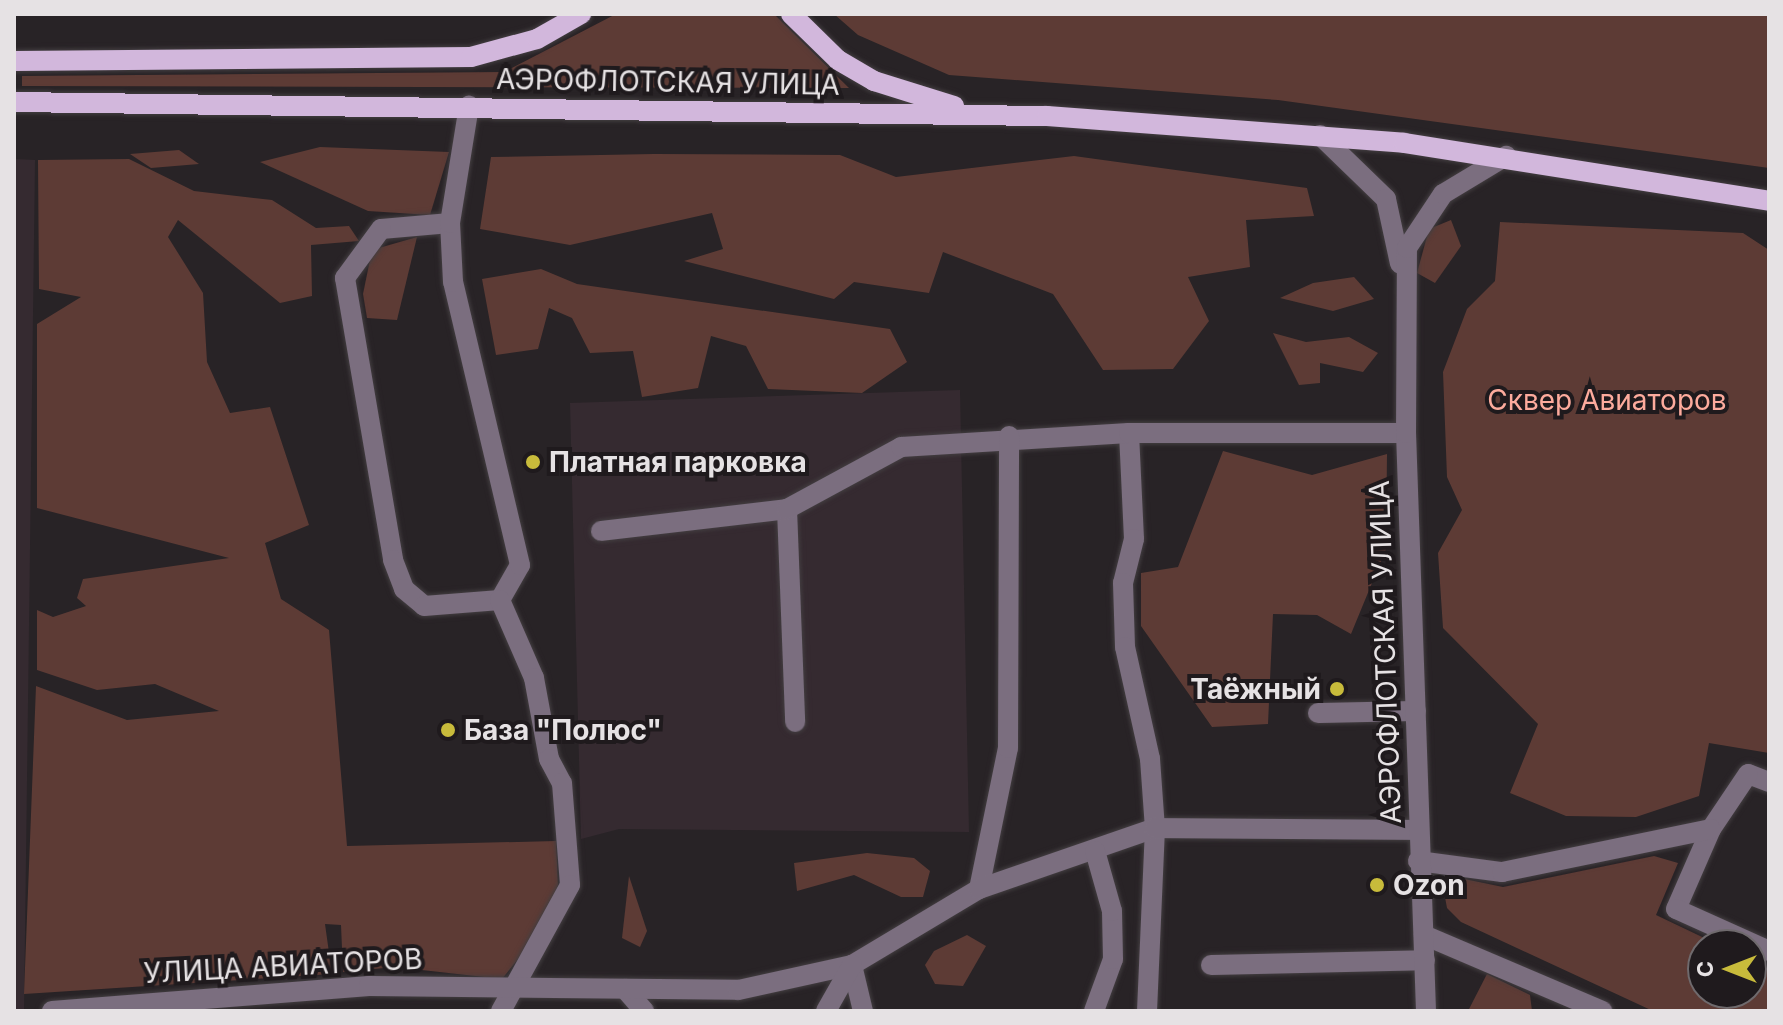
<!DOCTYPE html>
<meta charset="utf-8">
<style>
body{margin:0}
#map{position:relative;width:1783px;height:1025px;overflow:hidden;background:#282326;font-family:Inter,sans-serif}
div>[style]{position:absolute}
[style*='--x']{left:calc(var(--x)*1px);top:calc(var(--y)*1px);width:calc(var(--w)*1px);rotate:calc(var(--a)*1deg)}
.built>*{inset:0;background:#352a30}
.green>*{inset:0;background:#5d3b35}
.roads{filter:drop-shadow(0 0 2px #433e41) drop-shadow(0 0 2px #433e41)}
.minor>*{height:20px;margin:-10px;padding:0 10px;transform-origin:10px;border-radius:10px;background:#7b6e7f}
.major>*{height:20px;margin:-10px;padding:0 10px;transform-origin:10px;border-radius:10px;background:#d2b7dc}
.dots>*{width:22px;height:22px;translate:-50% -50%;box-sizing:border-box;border:4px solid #1f1a1d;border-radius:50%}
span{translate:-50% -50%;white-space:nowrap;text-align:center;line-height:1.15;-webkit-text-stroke:8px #1f1a1d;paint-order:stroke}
.street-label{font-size:28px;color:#e6e2e4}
.park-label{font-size:28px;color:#fdab9d}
.poi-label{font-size:28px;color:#e6e2e4;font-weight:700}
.left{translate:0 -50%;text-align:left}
.right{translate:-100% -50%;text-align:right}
.frame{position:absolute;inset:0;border:16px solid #e6e2e4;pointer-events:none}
.north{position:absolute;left:1687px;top:929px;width:80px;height:80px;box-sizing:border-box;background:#1f1a1d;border:2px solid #6f6a6d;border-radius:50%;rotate:270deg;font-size:22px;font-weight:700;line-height:32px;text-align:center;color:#e6e2e4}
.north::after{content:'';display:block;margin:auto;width:28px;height:36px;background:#c8bb3b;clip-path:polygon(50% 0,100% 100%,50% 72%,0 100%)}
</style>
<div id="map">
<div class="built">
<div style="clip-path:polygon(14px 159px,35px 160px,24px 1011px,14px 1011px)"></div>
<div style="clip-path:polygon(960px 390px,969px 832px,619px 829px,581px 839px,570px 403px)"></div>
</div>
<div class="green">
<div style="clip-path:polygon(616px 14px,774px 14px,849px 88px,22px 86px,22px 76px,504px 72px)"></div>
<div style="clip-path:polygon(834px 14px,1769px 14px,1769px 168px,1278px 100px,949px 75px,858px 35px)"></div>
<div style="clip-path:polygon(320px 147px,449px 152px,430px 215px,368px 211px,260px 162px)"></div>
<div style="clip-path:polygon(179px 150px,199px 164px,151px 168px,130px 154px)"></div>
<div style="clip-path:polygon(654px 154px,840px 155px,896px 177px,1074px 156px,1307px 188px,1314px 216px,1246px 220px,1250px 267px,1188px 277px,1209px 321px,1173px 369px,1103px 370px,1053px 294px,943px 252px,929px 293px,854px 282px,834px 299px,684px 261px,723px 249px,712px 213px,570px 245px,480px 229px,491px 157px)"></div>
<div style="clip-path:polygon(129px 159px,194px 191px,272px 200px,316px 228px,349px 226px,359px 241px,311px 245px,312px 296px,280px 303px,178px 220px,168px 237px,203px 293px,207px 362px,230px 413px,270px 407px,309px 525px,265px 543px,281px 599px,329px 630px,347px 846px,556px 841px,558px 885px,535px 938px,502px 979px,395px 967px,343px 972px,341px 925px,325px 924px,332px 974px,24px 994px,36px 686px,127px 720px,219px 711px,155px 684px,97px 690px,37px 670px,37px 610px,53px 617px,86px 606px,77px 598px,83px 579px,229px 558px,37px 508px,37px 324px,81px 297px,39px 289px,38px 160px)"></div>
<div style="clip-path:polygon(1451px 220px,1461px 246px,1435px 283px,1417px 273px,1429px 229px)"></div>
<div style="clip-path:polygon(1500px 222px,1743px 233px,1769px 250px,1769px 753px,1709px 743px,1699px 796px,1636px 817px,1566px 816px,1510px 793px,1538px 724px,1443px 628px,1438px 553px,1462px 510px,1447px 477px,1443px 372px,1467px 309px,1495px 281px)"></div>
<div style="clip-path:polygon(417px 237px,397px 320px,367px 318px,363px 294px,372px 250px)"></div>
<div style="clip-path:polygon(541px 269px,577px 284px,890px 329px,907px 362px,862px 393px,768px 389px,746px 346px,711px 336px,698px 388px,642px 397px,633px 351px,590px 353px,572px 318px,549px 308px,538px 349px,496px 355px,482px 279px)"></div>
<div style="clip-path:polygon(1354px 277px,1374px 299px,1333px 311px,1280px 298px,1313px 283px)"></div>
<div style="clip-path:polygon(1273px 333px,1306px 342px,1349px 337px,1378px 353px,1363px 372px,1320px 363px,1320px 383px,1299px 385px)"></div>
<div style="clip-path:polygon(1223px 451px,1312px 475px,1387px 454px,1386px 549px,1351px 634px,1317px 615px,1273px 614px,1268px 724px,1212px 727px,1141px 626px,1141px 573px,1178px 567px)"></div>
<div style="clip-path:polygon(867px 853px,914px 858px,930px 871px,923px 897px,901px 897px,854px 875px,797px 891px,794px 863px)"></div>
<div style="clip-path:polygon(1654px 856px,1678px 863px,1656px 915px,1719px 945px,1703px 945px,1703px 993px,1751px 993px,1751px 961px,1769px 969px,1769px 1011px,1653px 1011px,1461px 922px,1447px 908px,1444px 892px,1455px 877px,1503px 887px)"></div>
<div style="clip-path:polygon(629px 876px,647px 931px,640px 947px,622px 938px)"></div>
<div style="clip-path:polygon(967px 935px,986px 946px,963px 986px,935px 984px,925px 965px,934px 951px)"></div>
<div style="clip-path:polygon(1487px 974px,1530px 995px,1532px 1011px,1468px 1011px)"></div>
</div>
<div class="roads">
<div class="minor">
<div style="--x:1320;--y:135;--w:92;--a:44.1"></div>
<div style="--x:1386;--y:199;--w:66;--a:77.8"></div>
<div style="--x:450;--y:223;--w:69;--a:175"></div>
<div style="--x:381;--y:229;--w:61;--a:126.3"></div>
<div style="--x:345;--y:278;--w:286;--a:80.3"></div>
<div style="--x:393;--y:560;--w:31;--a:69"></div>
<div style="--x:404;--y:589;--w:26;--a:40"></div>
<div style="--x:424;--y:606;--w:76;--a:-4.5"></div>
<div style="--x:500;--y:600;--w:40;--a:-60.3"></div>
<div style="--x:520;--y:565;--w:291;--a:-103.3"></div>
<div style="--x:453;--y:282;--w:59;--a:-92.9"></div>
<div style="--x:450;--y:223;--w:119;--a:-80.8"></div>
<div style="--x:1129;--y:433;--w:106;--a:87.3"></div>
<div style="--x:1134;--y:539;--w:45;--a:104"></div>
<div style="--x:1123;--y:583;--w:64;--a:88.2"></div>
<div style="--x:1125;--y:647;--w:115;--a:77.4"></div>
<div style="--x:1150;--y:759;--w:69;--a:85.9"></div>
<div style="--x:1155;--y:828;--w:183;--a:92.5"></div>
<div style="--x:787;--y:509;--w:213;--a:87.8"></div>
<div style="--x:601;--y:531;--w:187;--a:-6.7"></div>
<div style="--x:787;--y:509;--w:130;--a:-28.5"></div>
<div style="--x:901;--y:447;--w:228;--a:-3.5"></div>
<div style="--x:1129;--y:433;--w:277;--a:0"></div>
<div style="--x:500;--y:600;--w:85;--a:66.4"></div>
<div style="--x:534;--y:678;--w:82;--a:79.5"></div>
<div style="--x:549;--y:759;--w:27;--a:62"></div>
<div style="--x:562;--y:783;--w:102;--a:85.5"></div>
<div style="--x:570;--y:885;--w:144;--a:118.7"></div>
<div style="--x:1318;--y:713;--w:98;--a:-1.2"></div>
<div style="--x:1769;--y:782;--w:22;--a:-159"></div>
<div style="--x:1748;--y:774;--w:66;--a:123.9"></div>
<div style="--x:1711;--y:829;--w:87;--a:113.6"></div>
<div style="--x:1676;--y:909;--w:102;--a:24.3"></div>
<div style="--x:1418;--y:861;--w:85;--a:7.5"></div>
<div style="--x:1502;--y:872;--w:213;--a:-11.6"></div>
<div style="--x:979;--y:889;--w:144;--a:-78.4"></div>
<div style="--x:1008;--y:748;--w:312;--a:-89.8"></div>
<div style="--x:1424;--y:935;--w:194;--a:23.1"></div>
<div style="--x:852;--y:965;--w:47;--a:76.6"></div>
<div style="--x:1211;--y:965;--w:214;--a:-1.3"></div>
<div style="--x:625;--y:989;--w:29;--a:49"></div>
<div style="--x:52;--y:1011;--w:318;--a:-4.5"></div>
<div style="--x:369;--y:986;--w:369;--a:0.6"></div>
<div style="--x:738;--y:990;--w:117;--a:-12.4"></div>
<div style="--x:852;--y:965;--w:148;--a:-30.9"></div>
<div style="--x:979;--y:889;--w:186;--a:-19.1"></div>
<div style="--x:1155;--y:828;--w:263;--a:0.4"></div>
<div style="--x:826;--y:1011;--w:53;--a:-60.5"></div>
<div style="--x:1094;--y:1011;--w:55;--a:-69.9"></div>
<div style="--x:1113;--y:959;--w:48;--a:-91.2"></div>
<div style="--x:1112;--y:911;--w:62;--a:-105.8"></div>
<div style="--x:1426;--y:1011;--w:578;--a:-91.98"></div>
<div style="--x:1406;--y:433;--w:185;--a:-89.7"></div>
<div style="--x:1407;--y:248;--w:65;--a:-56.3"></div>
<div style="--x:1443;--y:194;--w:74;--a:-31.1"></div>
</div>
<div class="major">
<div style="--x:791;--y:14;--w:66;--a:44.4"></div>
<div style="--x:838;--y:60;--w:42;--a:30.3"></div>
<div style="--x:874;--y:81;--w:84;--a:17.4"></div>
<div style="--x:14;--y:61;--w:457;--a:-0.5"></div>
<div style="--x:471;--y:57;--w:68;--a:-15.3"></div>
<div style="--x:537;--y:39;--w:51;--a:-29.6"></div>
<div style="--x:14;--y:102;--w:1033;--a:0.78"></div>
<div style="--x:1047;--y:116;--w:358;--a:4.3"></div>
<div style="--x:1404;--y:143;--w:370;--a:9"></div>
</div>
</div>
<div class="dots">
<div style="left:533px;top:462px;background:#c8bb3b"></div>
<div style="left:1337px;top:689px;background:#c8bb3b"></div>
<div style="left:448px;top:730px;background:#c8bb3b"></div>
<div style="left:1377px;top:885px;background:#c8bb3b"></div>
</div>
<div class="street-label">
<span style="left:668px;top:82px;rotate:1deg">АЭРОФЛОТСКАЯ УЛИЦА</span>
<span style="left:1385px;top:652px;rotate:-92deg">АЭРОФЛОТСКАЯ УЛИЦА</span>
<span style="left:283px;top:966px;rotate:-3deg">УЛИЦА АВИАТОРОВ</span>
</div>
<div class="park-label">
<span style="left:1607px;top:400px">Сквер Авиаторов</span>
</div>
<div class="poi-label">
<span class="left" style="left:549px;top:462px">Платная парковка</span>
<span class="right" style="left:1321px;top:689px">Таёжный</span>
<span class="left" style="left:464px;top:730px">База "Полюс"</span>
<span class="left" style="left:1393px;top:885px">Ozon</span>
</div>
<div class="frame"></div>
<div class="north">С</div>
</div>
